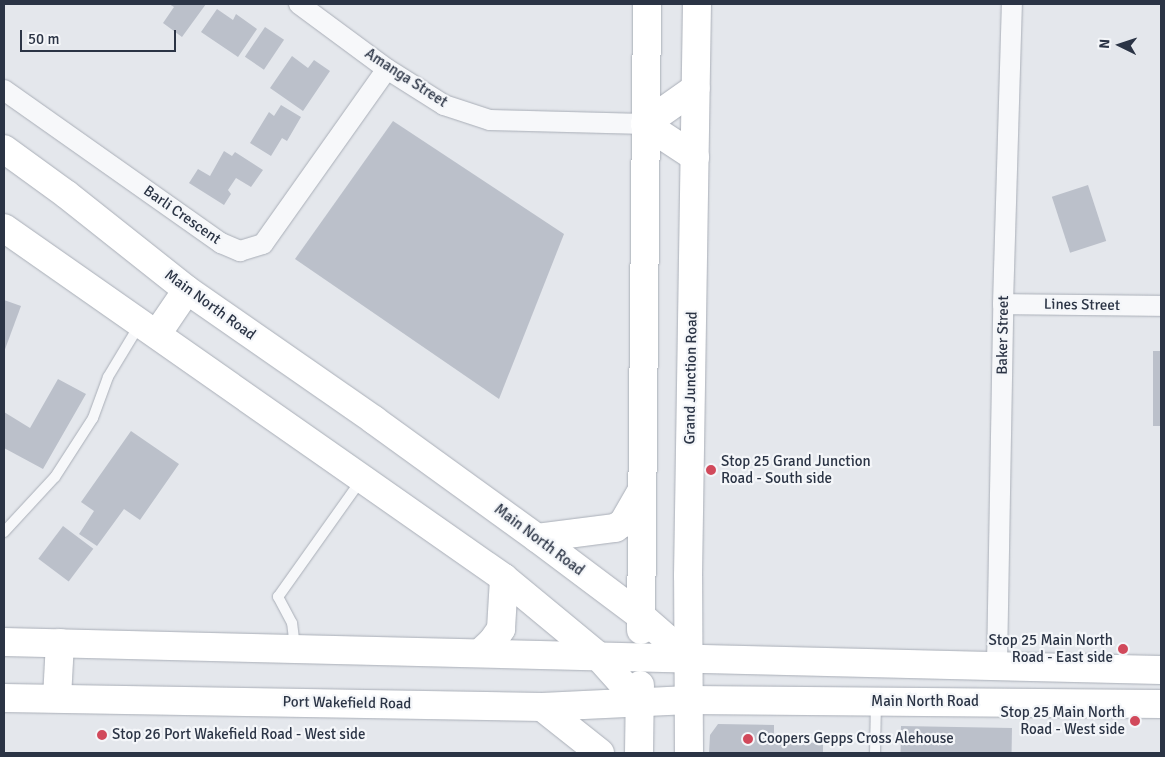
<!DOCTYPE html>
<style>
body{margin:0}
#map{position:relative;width:1165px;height:757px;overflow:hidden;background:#e4e7ec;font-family:Signika,sans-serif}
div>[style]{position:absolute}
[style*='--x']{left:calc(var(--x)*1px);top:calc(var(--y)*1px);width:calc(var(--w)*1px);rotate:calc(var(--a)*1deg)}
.building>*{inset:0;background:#bbc0ca;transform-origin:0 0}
.roads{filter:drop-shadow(0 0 1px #a9aeb7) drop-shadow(0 0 1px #a9aeb7)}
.lane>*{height:10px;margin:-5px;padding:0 5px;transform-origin:5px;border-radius:5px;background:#f7f8fa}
.street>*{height:20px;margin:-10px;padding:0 10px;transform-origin:10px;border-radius:10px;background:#f7f8fa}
.highway>*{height:28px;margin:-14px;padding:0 14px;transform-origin:14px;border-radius:14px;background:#fff}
.dots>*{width:14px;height:14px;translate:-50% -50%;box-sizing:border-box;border:2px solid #f4f6f9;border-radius:50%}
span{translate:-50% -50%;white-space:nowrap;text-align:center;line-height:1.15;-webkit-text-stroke:4.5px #f4f6f9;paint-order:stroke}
.street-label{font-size:15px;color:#2b3445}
.poi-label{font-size:15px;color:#2b3445}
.left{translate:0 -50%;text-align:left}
.right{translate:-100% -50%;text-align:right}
.frame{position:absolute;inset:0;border:5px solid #2b3445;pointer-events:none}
.north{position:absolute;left:1095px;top:20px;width:50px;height:50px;-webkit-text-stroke:4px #f4f6f9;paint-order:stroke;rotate:274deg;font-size:14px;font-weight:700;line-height:20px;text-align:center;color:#2b3445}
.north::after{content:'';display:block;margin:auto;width:18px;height:22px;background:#2b3445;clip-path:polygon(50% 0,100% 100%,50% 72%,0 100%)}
.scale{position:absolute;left:20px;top:30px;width:156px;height:22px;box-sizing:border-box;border:2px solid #2b3445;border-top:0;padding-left:6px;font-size:15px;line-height:18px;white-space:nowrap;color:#2b3445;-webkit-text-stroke:4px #f4f6f9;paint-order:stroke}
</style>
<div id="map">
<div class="building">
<div style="clip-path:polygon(169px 4px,206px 4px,182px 37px,163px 23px,174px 7px)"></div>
<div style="clip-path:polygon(217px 9px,233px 20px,236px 14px,257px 29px,238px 57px,201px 32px)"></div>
<div style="left:265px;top:27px;width:23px;height:36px;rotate:34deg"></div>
<div style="clip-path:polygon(292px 56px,308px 68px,314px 60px,330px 71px,303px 111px,270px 88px)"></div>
<div style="clip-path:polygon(281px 105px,301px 117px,287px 141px,282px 138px,271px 156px,250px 143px,269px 112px,274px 116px)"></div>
<div style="clip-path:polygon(393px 121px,564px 234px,499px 399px,295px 259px)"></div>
<div style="clip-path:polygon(224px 151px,232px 156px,235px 152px,263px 170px,251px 187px,236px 178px,228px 190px,231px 194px,224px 205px,189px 183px,198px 169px,210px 176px)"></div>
<div style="left:1088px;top:185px;width:59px;height:38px;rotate:72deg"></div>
<div style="clip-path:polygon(4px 300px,21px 306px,4px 352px)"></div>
<div style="left:1153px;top:351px;width:8px;height:75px"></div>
<div style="clip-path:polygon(58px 379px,86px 394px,43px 469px,4px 448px,4px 412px,30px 428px)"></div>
<div style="clip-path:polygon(131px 431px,179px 464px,140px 520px,124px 509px,97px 546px,79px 534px,94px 511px,81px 502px)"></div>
<div style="left:63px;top:526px;width:38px;height:41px;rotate:37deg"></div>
<div style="clip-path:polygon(718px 724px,774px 725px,774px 736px,786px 736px,785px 742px,823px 743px,823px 753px,709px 753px,710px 735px)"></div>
<div style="left:901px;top:726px;width:111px;height:27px;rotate:1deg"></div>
</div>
<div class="roads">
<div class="lane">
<div style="--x:4;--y:532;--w:75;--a:-47.2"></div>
<div style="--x:55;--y:477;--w:70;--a:-57.2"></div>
<div style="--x:93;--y:418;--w:44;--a:-69.9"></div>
<div style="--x:108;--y:377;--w:62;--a:-58.9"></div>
<div style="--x:295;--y:647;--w:24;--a:-97"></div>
<div style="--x:292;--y:623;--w:30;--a:-118"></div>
<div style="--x:278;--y:597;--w:143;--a:-54.6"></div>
<div style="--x:875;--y:753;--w:51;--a:-88.9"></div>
</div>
<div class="street">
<div style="--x:299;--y:4;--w:109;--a:36.5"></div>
<div style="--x:387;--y:69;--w:67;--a:32.3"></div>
<div style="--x:444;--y:105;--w:48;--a:18.1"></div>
<div style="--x:490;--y:120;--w:155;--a:1.5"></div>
<div style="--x:4;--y:90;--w:266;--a:35.2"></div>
<div style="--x:221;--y:243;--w:21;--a:23"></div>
<div style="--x:240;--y:251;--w:24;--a:-17"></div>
<div style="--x:263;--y:244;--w:214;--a:-54.7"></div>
<div style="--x:1003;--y:304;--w:158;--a:0.7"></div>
<div style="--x:997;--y:665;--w:361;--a:-89"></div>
<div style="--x:1003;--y:304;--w:300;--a:-88.3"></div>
</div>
<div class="highway">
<div style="--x:645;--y:124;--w:62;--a:-35.2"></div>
<div style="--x:645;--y:124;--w:60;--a:33.4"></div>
<div style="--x:4;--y:149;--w:77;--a:36"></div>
<div style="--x:66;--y:194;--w:154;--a:38.4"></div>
<div style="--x:187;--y:290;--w:228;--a:34.8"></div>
<div style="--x:374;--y:420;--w:201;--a:35.9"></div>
<div style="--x:537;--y:538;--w:130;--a:36.9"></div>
<div style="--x:641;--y:616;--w:64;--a:41.2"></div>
<div style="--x:4;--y:228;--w:610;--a:34.99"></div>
<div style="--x:504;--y:578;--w:121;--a:39.6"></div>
<div style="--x:597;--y:655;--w:64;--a:48.1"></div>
<div style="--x:157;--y:334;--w:53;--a:-55.7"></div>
<div style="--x:537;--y:538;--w:79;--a:-7.3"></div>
<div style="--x:615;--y:528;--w:9;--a:-32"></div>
<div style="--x:623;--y:523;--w:38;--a:-60"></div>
<div style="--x:641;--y:630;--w:626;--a:-89.45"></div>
<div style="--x:4;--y:642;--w:1157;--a:1.39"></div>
<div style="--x:480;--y:653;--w:16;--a:-43"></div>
<div style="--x:492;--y:642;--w:16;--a:-55"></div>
<div style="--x:501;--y:629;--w:51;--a:-86.6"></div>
<div style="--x:4;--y:698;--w:538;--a:0.96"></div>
<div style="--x:542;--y:707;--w:147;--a:-2.7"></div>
<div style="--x:689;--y:700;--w:472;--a:0.5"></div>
<div style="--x:57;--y:698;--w:55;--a:-86.9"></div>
<div style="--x:542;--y:707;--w:74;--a:38.4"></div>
<div style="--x:639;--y:753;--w:68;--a:-89.2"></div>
<div style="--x:689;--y:753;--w:177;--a:-90.3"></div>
<div style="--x:688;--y:576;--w:572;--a:-89.1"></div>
</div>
</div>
<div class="dots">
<div style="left:711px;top:470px;background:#d1495b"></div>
<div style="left:1123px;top:649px;background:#d1495b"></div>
<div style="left:1135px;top:721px;background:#d1495b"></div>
<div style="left:102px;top:735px;background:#d1495b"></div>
<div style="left:748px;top:739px;background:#d1495b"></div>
</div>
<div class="street-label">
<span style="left:406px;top:78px;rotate:33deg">Amanga Street</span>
<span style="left:182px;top:215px;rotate:35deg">Barli Crescent</span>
<span style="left:210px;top:305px;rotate:36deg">Main North Road</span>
<span style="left:1082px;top:305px;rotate:1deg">Lines Street</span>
<span style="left:1003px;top:335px;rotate:-89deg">Baker Street</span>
<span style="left:691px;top:378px;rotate:-89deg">Grand Junction Road</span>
<span style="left:539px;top:540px;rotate:37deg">Main North Road</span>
<span style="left:925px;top:702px">Main North Road</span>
<span style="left:347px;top:703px;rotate:1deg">Port Wakefield Road</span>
</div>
<div class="poi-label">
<span class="left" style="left:721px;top:470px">Stop 25 Grand Junction<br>Road - South side</span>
<span class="right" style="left:1113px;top:649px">Stop 25 Main North<br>Road - East side</span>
<span class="right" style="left:1125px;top:721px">Stop 25 Main North<br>Road - West side</span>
<span class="left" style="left:112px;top:735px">Stop 26 Port Wakefield Road - West side</span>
<span class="left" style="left:758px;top:739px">Coopers Gepps Cross Alehouse</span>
</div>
<div class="frame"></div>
<div class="north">N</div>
<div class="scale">50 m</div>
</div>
